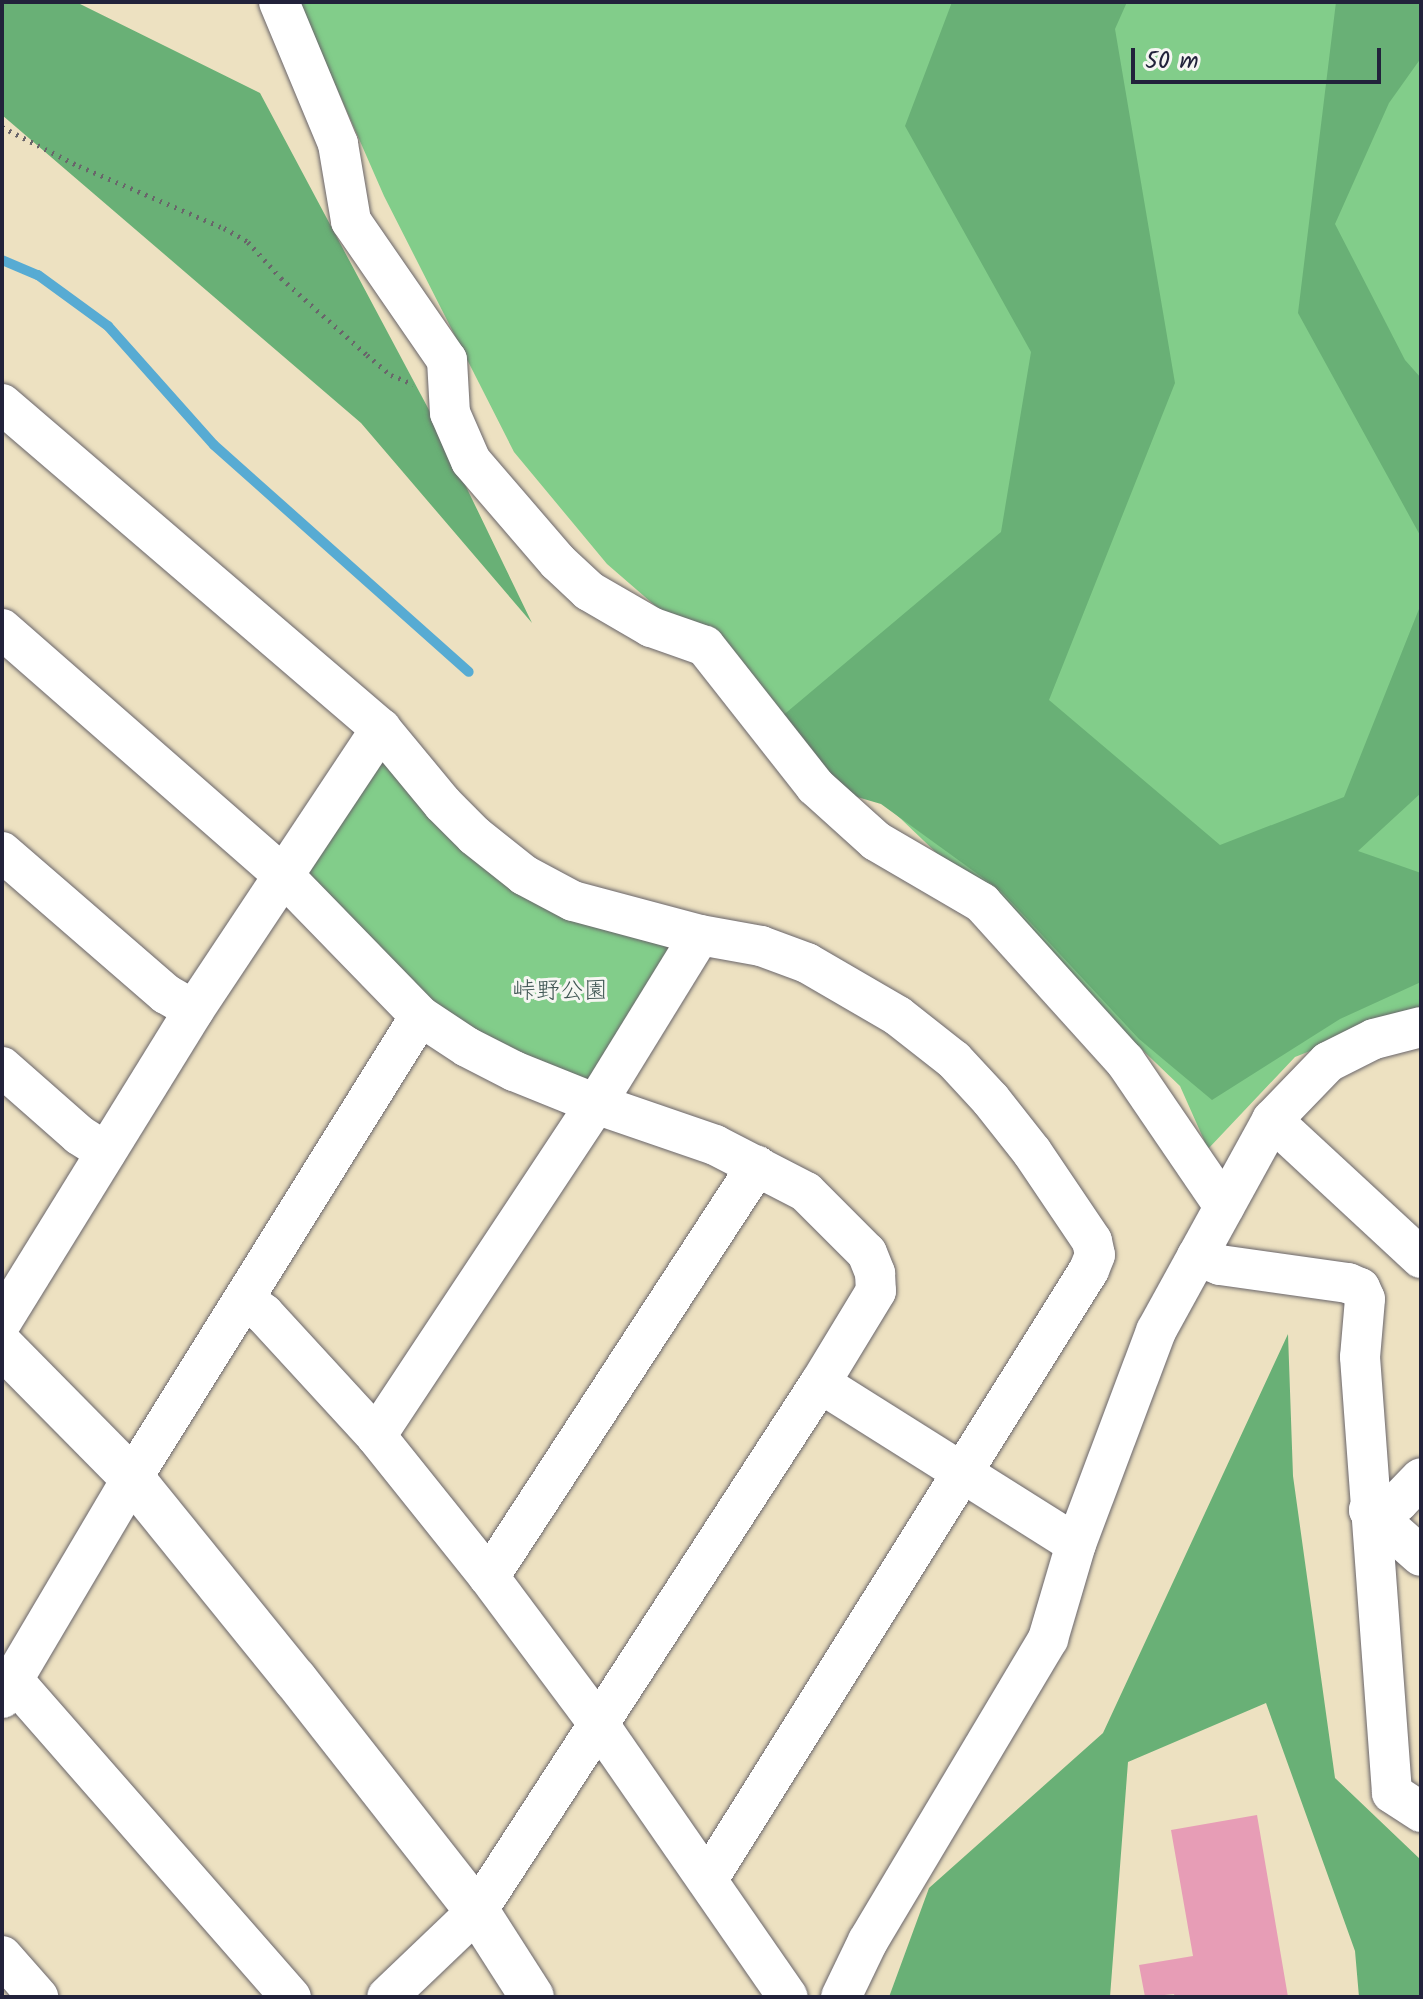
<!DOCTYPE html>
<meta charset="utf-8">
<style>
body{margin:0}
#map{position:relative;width:1423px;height:1999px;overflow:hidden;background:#ede1c1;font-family:Kalam,"Klee One",sans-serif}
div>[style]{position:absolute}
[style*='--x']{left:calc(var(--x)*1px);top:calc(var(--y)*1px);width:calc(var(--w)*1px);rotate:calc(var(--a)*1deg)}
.green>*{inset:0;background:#82cd8a}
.forest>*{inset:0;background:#69b076}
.stream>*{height:10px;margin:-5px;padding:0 5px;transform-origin:5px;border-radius:5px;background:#57abd3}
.building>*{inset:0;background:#e79db6}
.path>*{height:5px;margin-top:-2.5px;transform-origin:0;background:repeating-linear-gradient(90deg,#69656a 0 2px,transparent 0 8px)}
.roads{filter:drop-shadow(0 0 2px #69656a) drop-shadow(0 0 2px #69656a)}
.minor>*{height:40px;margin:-20px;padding:0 20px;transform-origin:20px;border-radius:20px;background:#fff}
.tertiary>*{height:44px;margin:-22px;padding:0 22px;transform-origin:22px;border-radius:22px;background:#fff}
span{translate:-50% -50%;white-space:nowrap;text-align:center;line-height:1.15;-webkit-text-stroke:6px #f6f6f2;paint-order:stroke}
.park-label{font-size:24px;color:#3f5553}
.frame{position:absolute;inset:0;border:4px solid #22223b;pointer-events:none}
.scale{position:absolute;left:1131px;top:48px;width:250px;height:36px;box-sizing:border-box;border:4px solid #22223b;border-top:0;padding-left:10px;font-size:24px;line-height:28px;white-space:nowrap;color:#22223b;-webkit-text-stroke:6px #f6f6f2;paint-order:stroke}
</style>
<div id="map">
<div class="green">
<div style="clip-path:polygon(299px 2px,1421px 2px,1421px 1007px,1295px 1057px,1208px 1149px,1180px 1086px,900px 818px,607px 564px,514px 452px,384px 196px)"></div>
<div style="clip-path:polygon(371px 756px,388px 756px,464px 839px,666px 944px,673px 958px,606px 1073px,582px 1081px,535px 1065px,424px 998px,307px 877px)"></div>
</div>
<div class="forest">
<div style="clip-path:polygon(2px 2px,76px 2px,260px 93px,428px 408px,532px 623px,361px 423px,2px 115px)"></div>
<div style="clip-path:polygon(952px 2px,1127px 2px,1115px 29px,1175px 383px,1049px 700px,1220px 845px,1344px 797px,1421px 604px,1421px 793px,1358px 851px,1421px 873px,1421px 982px,1340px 1019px,1212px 1100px,1139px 1039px,1001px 891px,881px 804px,840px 792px,768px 728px,1001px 532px,1031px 352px,905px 126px)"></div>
<div style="clip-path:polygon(1336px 2px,1421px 2px,1421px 58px,1389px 103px,1335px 224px,1405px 360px,1421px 378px,1421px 537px,1298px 313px)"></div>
<div style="clip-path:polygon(1288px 1334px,1293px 1476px,1335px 1778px,1421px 1860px,1421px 1997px,1359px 1997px,1355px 1951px,1266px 1703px,1128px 1762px,1110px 1997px,889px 1997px,929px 1888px,1103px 1733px)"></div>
</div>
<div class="stream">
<div style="--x:2;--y:260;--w:39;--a:23"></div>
<div style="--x:38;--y:275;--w:87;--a:36.1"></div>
<div style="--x:108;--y:326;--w:159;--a:48.3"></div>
<div style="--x:214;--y:445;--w:341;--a:41.7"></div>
</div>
<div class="building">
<div style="clip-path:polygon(1257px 1815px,1288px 1997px,1175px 1997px,1174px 1994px,1145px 1997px,1139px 1965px,1193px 1956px,1171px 1830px)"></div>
</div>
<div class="path">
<div style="--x:2;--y:127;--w:86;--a:26.9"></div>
<div style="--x:79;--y:166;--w:158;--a:23.2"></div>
<div style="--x:224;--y:228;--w:28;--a:30"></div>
<div style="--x:248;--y:242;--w:49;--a:47.5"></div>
<div style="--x:281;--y:278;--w:115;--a:41.8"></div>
<div style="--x:367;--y:355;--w:31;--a:40"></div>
<div style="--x:391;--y:375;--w:24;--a:22"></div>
</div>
<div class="roads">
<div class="minor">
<div style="--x:279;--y:2;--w:154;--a:67.4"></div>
<div style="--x:338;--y:144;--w:78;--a:80.4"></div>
<div style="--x:351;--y:221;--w:169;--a:55.4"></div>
<div style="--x:447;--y:360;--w:53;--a:86.8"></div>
<div style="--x:450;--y:413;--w:52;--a:66.4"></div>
<div style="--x:471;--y:461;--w:133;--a:49.3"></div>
<div style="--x:558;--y:562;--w:42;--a:43.1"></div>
<div style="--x:589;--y:591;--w:72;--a:30.1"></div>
<div style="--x:651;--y:627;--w:57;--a:19.4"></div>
<div style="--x:705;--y:646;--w:178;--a:51.8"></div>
<div style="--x:815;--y:786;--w:82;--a:42"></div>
<div style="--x:876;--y:841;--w:123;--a:30.3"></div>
<div style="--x:982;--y:903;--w:213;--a:47.9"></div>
<div style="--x:1125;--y:1061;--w:176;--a:55.7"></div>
<div style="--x:2;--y:404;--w:499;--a:40.6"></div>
<div style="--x:381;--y:729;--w:97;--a:50.4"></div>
<div style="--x:443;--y:804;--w:45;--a:45"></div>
<div style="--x:475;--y:836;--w:63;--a:38.5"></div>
<div style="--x:524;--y:875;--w:55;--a:28"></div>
<div style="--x:573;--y:901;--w:131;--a:15"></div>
<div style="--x:700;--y:935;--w:62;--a:10.2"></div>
<div style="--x:761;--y:946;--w:49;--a:20.3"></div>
<div style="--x:807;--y:963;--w:105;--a:30.2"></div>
<div style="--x:898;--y:1016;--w:71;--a:38.2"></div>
<div style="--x:954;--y:1060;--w:54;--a:47.2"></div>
<div style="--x:991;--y:1100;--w:66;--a:51.7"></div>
<div style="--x:1032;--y:1152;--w:107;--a:56"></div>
<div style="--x:1092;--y:1241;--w:14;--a:78"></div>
<div style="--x:1095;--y:1255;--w:16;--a:112"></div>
<div style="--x:1089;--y:1270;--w:718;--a:122.03"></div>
<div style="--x:2;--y:629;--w:373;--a:41.2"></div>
<div style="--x:283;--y:875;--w:197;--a:45.8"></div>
<div style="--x:420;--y:1016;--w:56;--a:33.4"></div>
<div style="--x:467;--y:1047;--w:53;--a:27.1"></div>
<div style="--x:514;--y:1071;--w:88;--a:21.9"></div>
<div style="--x:596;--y:1104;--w:126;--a:19"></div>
<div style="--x:715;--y:1145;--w:102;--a:27.3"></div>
<div style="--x:806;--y:1192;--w:86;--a:45"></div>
<div style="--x:867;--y:1253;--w:22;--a:68"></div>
<div style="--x:875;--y:1273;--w:18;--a:87"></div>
<div style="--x:876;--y:1291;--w:108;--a:121.3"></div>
<div style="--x:820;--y:1383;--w:630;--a:123.01"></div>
<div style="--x:477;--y:1911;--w:124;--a:136.3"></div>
<div style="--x:2;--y:852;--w:217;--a:40.9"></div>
<div style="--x:166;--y:994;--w:32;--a:30"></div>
<div style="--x:2;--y:1067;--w:103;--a:41.4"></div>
<div style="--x:79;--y:1135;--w:32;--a:32"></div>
<div style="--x:1272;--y:1120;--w:203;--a:42.8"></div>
<div style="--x:1197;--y:1256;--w:25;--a:21"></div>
<div style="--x:1220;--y:1265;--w:129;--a:8"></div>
<div style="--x:1348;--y:1283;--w:13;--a:23"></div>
<div style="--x:1360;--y:1288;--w:12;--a:66"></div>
<div style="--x:1365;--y:1299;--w:58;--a:94.9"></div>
<div style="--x:1360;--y:1357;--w:437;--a:85.8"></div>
<div style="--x:1392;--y:1793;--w:35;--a:33"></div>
<div style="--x:244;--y:1299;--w:25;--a:37"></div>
<div style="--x:264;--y:1314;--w:166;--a:47.4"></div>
<div style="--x:376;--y:1436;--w:181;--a:51.3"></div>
<div style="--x:489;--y:1577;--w:182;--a:53.3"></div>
<div style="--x:598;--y:1723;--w:333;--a:55.3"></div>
<div style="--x:2;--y:1321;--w:365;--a:-58.3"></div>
<div style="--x:194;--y:1010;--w:338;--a:-56.4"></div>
<div style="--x:820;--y:1383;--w:302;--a:32.2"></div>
<div style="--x:376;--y:1436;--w:398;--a:-56.5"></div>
<div style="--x:596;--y:1104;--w:198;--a:-58.4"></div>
<div style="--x:1369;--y:1510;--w:69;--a:41.5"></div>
<div style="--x:1369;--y:1510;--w:30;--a:-15"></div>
<div style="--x:1398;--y:1502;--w:33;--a:-46"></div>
<div style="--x:489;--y:1577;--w:491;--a:-56.9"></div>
<div style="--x:13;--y:1680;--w:422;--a:48.8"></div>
<div style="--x:2;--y:1698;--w:256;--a:-59.4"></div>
<div style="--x:132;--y:1478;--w:544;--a:-58.06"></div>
<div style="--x:2;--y:1956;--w:55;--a:48.7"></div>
<div style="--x:841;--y:1997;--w:62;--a:-64.3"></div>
<div style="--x:868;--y:1941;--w:352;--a:-59.2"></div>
<div style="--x:1048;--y:1639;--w:99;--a:-73.6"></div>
<div style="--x:1076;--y:1544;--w:228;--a:-69.4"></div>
<div style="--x:1156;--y:1331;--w:241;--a:-61.2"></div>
<div style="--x:1272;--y:1120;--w:81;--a:-46"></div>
<div style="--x:1328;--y:1062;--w:51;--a:-26.6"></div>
<div style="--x:1374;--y:1039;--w:49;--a:-14.3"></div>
</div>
<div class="tertiary">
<div style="--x:2;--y:1346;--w:185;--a:45.4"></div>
<div style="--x:132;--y:1478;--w:259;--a:51"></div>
<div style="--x:295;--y:1679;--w:295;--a:51.9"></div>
<div style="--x:477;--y:1911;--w:102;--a:57.4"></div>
</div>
</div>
<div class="park-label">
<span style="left:560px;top:992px">峠野公園</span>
</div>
<div class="frame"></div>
<div class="scale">50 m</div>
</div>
